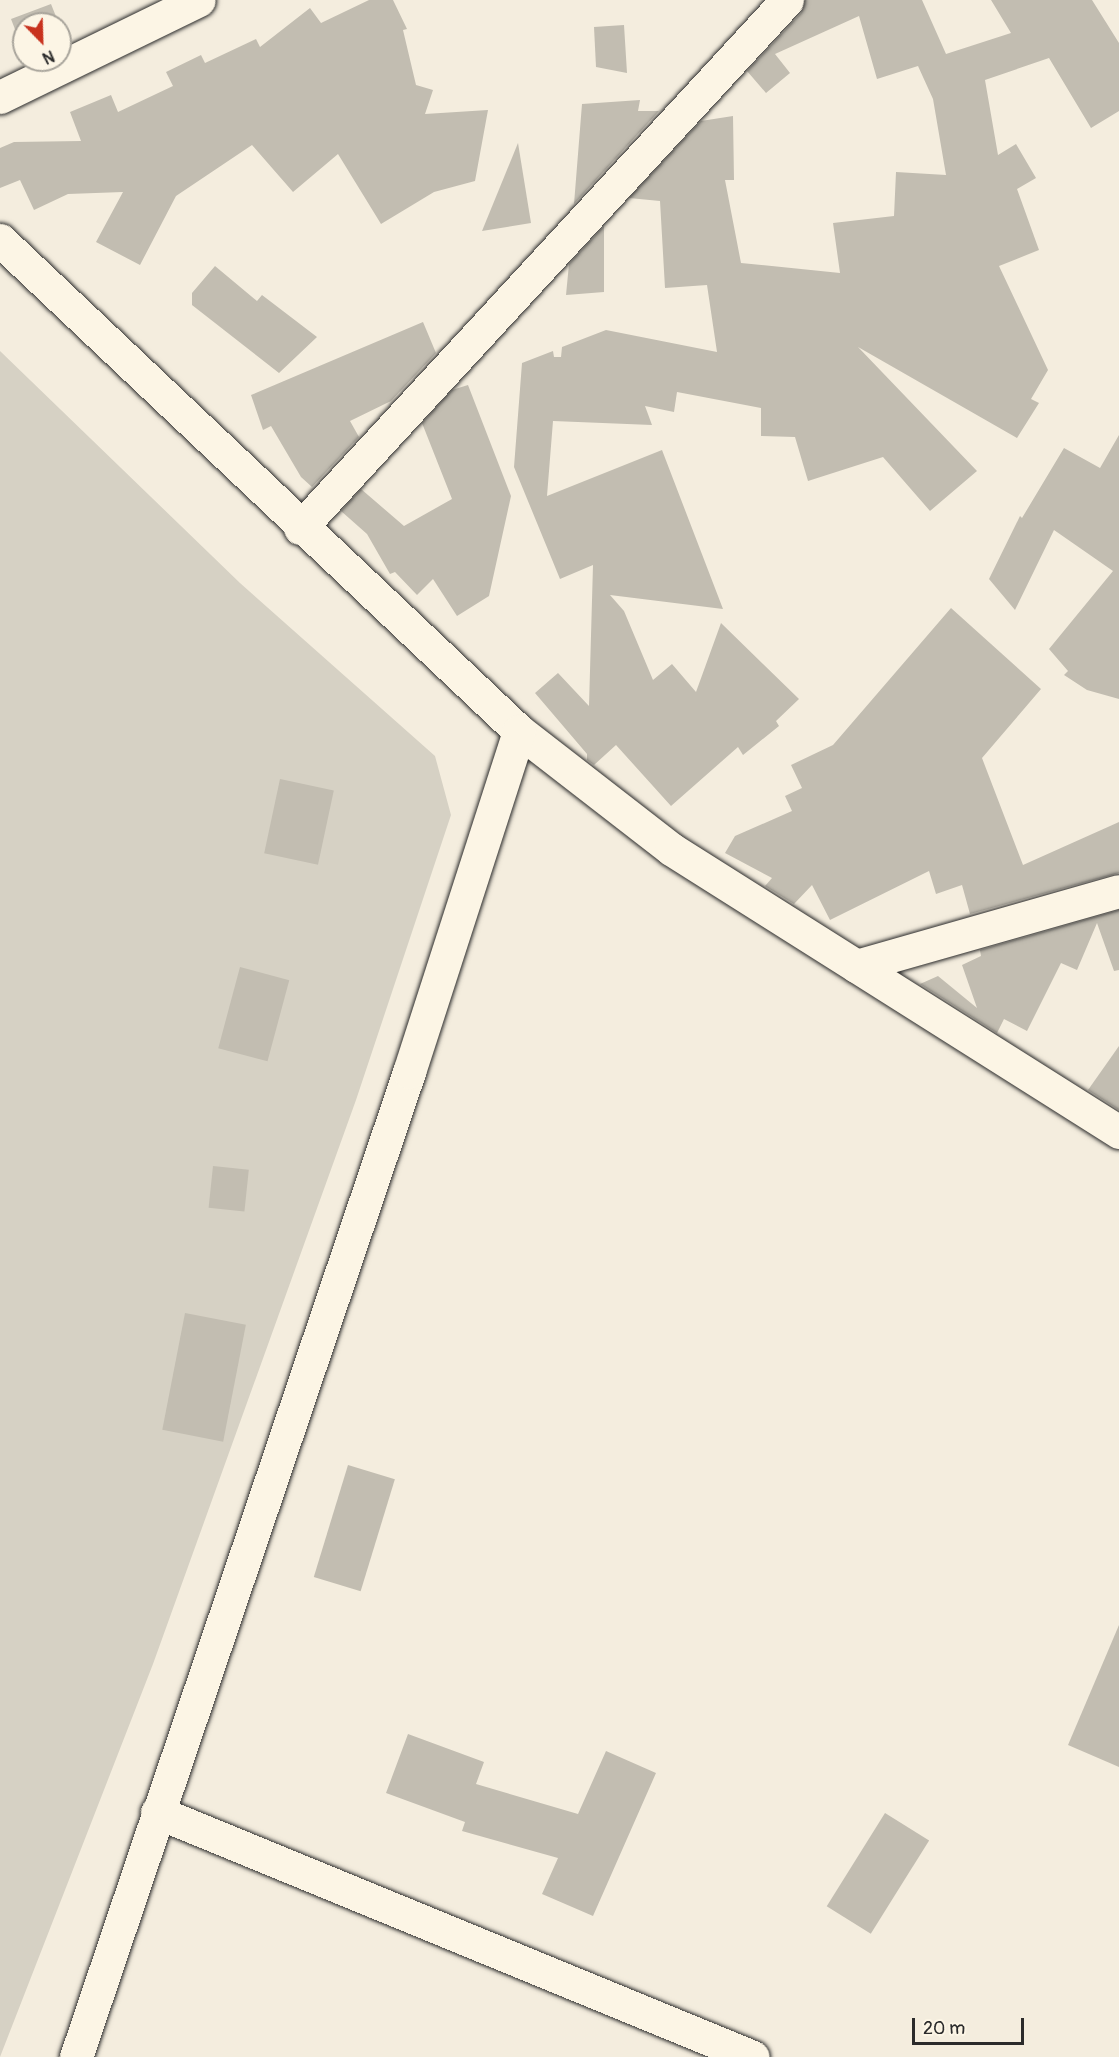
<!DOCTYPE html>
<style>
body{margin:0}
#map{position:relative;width:1119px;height:2057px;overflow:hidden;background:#f4edde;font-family:Pangolin,sans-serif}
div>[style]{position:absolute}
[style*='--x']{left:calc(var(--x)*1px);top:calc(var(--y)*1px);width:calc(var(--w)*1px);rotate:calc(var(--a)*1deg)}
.green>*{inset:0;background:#d6d1c4}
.building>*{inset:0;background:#c2bdb1;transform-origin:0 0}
.roads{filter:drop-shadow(0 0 2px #2b2b2b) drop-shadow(0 0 2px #2b2b2b)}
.minor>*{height:33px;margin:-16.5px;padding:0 16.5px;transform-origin:16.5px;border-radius:16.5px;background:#fcf5e5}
span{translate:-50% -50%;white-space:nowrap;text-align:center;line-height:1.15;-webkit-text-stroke:4.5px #fcf5e5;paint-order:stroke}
.north{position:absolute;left:12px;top:12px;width:60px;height:60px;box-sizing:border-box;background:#fcf5e5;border:2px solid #a8a49b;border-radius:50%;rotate:157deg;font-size:16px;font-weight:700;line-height:24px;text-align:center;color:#2b2b2b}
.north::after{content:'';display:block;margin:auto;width:21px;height:27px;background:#c8321e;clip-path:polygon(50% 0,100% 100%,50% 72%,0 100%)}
.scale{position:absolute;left:912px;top:2018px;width:112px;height:27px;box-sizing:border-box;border:3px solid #2b2b2b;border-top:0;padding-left:8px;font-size:18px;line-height:21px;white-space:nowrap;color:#2b2b2b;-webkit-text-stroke:4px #fcf5e5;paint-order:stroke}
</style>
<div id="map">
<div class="green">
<div style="clip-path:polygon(0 351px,240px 583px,435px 756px,451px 815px,356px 1100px,153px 1664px,0 2057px)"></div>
</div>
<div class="building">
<div style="clip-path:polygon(369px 0,393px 0,407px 29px,403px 30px,416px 85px,433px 90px,425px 114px,488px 110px,475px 181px,434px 192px,381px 224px,338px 154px,293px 192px,252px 145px,176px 196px,140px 265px,96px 242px,123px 192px,68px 194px,34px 210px,20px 180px,0 188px,0 148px,14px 142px,81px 141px,70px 112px,111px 95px,118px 112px,173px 86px,166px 72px,201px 55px,205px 63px,256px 39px,260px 47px,310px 8px,321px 23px)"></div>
<div style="clip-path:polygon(805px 0,922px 0,946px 54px,1011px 33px,991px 0,1092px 0,1119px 43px,1119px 111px,1091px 128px,1049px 58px,985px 80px,998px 155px,1016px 144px,1036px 178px,1017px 189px,1039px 250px,999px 266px,1048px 370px,1031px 399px,1039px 403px,1017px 438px,858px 347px,977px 471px,930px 511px,883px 457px,808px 481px,795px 437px,761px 436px,761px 408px,677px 392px,674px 412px,645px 406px,652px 425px,553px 421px,547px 496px,662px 450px,723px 609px,610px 595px,624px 611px,653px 680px,672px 664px,696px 692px,721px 623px,799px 699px,776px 721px,779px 726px,743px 755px,738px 747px,671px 806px,616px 745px,594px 765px,587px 760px,587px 754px,535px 693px,558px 673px,589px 706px,593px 565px,560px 579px,514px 467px,522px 363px,553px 351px,554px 357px,561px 357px,562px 347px,606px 330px,717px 352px,707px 285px,665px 288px,660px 201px,629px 198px,701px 121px,733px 116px,734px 180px,725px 180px,741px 263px,840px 273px,833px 223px,894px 216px,896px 172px,946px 175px,933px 99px,918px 66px,877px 79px,859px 16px,775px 54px,790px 73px,766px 93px,747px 71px,801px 13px)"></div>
<div style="clip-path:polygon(51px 4px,59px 24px,24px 24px,23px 50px,11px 19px)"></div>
<div style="clip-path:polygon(624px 25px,627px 73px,596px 67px,594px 27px)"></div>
<div style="clip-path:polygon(640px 100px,638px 111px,659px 111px,574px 204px,582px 104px)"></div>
<div style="clip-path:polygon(518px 143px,531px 223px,482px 231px)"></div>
<div style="clip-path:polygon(604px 226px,604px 292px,566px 295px,569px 264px)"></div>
<div style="clip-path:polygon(215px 266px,257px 301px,262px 295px,317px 337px,279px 373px,192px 305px,192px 293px)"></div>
<div style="clip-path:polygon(423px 322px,436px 353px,391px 401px,350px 421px,359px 437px,312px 487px,301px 477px,271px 426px,263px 430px,251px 395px)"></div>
<div style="clip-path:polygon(468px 385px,511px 496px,489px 596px,457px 616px,433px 579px,417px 595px,395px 572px,390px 574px,367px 534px,341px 511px,361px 489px,404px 526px,452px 499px,422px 423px,452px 390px)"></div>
<div style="clip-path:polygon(1119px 435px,1119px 699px,1087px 690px,1064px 675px,1068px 671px,1049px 649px,1113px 571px,1054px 530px,1015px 610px,989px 579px,1020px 516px,1022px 518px,1064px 448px,1100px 468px)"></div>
<div style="clip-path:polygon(951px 608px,1041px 689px,982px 758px,1023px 865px,1119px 822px,1119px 873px,970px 914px,962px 885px,936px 894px,929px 871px,830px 920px,812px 885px,794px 904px,765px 886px,772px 878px,725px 853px,735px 836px,792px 811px,785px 796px,802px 788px,791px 765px,833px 745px)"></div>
<div style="left:280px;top:779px;width:55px;height:76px;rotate:12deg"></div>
<div style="clip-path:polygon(1119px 910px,1119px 970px,1114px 971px,1097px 923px,1077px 970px,1061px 963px,1027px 1031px,1004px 1019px,997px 1033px,920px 984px,938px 976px,977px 1008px,962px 965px,981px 956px,980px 950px)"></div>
<div style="left:240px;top:967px;width:51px;height:84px;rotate:15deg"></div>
<div style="clip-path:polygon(1119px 1046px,1119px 1110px,1088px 1090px)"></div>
<div style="left:213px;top:1166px;width:36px;height:42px;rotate:6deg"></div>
<div style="left:185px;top:1313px;width:62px;height:119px;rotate:11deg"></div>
<div style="left:348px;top:1465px;width:49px;height:117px;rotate:17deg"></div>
<div style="clip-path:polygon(1119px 1625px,1119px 1767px,1068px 1745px)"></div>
<div style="clip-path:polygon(408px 1734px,484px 1762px,476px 1784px,578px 1814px,606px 1751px,656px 1773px,593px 1916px,542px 1894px,558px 1858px,462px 1831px,465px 1822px,386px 1793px)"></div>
<div style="left:885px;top:1813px;width:52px;height:110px;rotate:32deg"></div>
</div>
<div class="roads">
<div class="minor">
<div style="--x:0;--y:97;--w:221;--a:-26"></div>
<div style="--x:0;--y:240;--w:714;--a:43.41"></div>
<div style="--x:519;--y:731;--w:192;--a:37.8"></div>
<div style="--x:671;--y:849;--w:530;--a:32.28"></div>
<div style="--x:300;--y:528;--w:718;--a:-47.31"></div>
<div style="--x:856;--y:966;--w:273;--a:-15.9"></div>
<div style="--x:157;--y:1812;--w:644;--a:22.35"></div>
<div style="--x:76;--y:2057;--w:1040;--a:-71.32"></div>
<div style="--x:409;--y:1072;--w:358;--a:-72.1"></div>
</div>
</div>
<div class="north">N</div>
<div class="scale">20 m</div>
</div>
